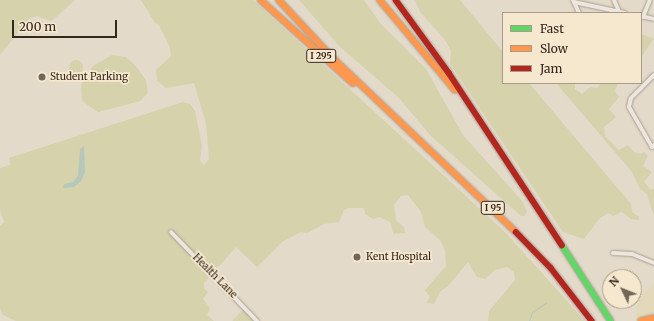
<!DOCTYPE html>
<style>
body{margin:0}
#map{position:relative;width:654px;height:321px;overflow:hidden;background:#e4daca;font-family:Merriweather,serif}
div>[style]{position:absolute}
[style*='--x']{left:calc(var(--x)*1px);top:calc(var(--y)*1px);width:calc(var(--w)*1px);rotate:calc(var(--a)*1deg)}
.farmland>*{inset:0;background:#e3d8ba}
.green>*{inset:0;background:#d5d2ac}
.round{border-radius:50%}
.water>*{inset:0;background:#b6c8bc}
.stream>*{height:1px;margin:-0.5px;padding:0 0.5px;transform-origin:0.5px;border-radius:0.5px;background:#b6c8bc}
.roads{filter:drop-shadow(0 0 1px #a99f94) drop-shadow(0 0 1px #a99f94)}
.street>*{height:4px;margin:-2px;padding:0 2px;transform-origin:2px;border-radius:2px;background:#ece6dc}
.fast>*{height:5.5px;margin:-2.75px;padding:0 2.75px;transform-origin:2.75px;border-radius:2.75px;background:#63d668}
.slow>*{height:5.5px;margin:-2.75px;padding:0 2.75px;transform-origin:2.75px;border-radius:2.75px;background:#ff974d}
.jam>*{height:5.5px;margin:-2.75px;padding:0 2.75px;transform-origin:2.75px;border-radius:2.75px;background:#b3261e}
.dots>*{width:11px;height:11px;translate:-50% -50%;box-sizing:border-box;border:2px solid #f5e8cf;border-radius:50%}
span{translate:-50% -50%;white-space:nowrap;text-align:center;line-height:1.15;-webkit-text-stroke:3.5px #f5e8cf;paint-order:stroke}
.shield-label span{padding:1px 3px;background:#f5e8cf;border:1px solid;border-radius:3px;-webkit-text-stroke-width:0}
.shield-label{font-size:9px;color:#36271c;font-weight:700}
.poi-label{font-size:10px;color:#36271c}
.left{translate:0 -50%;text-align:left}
.street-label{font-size:10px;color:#36271c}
.legend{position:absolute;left:502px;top:12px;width:140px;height:72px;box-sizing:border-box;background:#f5e8cf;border:1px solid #a99b87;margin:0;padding:5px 7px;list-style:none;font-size:12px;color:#36271c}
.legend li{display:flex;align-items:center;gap:8px;height:20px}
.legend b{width:20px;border:1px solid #a99b87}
.north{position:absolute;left:602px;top:269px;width:40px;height:40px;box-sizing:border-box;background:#f5e8cf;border:1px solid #a99b87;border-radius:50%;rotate:313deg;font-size:11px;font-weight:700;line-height:16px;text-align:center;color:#36271c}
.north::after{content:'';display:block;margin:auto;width:14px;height:18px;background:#736659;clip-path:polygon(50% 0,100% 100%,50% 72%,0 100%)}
.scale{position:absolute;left:12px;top:20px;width:105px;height:18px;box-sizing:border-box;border:2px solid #36271c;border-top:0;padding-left:5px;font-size:12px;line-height:14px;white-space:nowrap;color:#36271c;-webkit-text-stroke:3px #f5e8cf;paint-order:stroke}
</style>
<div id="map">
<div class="farmland">
<div style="clip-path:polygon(654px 283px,654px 318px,636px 321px,638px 299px)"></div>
</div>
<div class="green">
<div style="clip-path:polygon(0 0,75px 0,54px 19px,50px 21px,37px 16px,29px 19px,0 55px)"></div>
<div style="clip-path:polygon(141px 0,253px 0,505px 232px,585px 321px,488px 321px,489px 311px,515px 280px,514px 272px,507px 267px,495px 270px,485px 279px,477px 277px,468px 262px,449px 285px,440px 292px,434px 304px,426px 303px,430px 297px,425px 290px,446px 266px,445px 250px,440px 240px,425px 227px,421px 212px,408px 195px,401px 196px,394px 205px,396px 220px,404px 227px,405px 233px,393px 234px,391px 223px,380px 217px,373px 219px,365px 214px,364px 208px,349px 208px,344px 210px,339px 222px,324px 224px,307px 233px,301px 232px,282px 242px,257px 267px,236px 247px,204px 283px,204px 288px,208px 292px,203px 299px,210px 308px,207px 315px,214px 321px,16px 321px,3px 315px,0 308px,0 226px,4px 222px,0 210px,0 168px,11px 165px,9px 158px,183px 102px,190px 104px,195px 111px,202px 146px,200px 161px,204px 165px,209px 159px,206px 123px,194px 83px,166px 88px,157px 81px,156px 70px,171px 56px,170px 48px,159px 25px,155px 23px)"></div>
<div style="clip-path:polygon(299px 0,364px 0,380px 23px,426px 69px,463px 135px,522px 201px,527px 211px,525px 216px,521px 216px,431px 136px,398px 97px,340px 47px)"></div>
<div style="clip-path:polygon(415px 0,460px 0,503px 52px,503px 83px,529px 83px,631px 204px,632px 212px,639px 217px,639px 220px,631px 219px,622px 212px,613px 216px,608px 213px,599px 219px,584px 239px,563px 232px,450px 64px,451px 51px,445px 40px,420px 12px)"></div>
<div style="clip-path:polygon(641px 34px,654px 39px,641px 57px)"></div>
<div style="clip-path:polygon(112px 55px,126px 57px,135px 65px,146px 80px,148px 93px,140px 101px,98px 112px,82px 101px,81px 85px,93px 66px)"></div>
<div class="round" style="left:69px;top:60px;width:14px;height:14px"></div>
<div style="clip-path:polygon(556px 83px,575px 83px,575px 89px,582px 94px,590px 87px,597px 88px,601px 83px,618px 83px,615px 91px,619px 97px,609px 109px,616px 117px,604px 127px,605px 136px,619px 150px,628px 145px,634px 152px,640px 154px,644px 152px,648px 155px,643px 166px,652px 172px,644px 182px,650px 189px,654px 189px,654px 216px,647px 194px,640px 189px,632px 172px)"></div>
<div style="clip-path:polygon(246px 307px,257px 321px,232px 321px)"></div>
</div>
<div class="water">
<div style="clip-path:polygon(84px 146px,85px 172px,81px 181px,74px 187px,63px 188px,64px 184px,73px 182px,78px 176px,80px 149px)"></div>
</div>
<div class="stream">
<div style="--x:529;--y:321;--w:9;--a:-72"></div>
<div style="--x:532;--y:312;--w:17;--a:-33"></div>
</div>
<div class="roads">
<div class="street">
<div style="--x:573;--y:0;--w:14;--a:65"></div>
<div style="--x:614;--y:0;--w:13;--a:67"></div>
<div style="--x:574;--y:2;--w:52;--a:12.2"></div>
<div style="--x:641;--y:16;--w:13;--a:13"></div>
<div style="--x:643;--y:17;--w:18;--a:-68"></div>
<div style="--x:654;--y:75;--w:33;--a:135"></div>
<div style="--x:631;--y:98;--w:9;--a:103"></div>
<div style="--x:629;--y:107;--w:46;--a:60.1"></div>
<div style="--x:652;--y:147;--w:3;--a:-45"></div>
<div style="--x:171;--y:232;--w:124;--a:46"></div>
<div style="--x:613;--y:253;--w:19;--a:3"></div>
<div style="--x:632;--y:254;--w:24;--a:22"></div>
</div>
<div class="fast">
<div style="--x:562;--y:245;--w:90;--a:57.2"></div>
</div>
<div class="slow">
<div style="--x:261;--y:0;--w:124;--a:42.1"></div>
<div style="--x:279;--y:0;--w:81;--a:47"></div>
<div style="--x:334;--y:59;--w:251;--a:43.5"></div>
<div style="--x:380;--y:0;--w:117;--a:50.2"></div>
<div style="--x:641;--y:321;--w:13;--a:-13"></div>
</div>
<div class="jam">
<div style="--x:396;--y:0;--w:90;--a:54"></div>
<div style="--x:449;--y:73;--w:206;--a:56.7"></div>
<div style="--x:516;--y:232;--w:50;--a:45.8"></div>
<div style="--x:551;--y:268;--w:67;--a:52.3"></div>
</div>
</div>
<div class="dots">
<div style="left:42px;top:77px;background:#736659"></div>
<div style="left:357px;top:257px;background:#736659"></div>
</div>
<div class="shield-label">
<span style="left:321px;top:56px">I 295</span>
<span style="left:493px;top:208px">I 95</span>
</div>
<div class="poi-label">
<span class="left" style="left:50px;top:77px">Student Parking</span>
<span class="left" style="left:366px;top:257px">Kent Hospital</span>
</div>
<div class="street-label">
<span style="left:215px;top:276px;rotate:45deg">Health Lane</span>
</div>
<ul class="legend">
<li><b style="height:5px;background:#63d668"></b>Fast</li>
<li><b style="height:5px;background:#ff974d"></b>Slow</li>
<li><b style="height:5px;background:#b3261e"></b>Jam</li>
</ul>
<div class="north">N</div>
<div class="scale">200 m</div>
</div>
